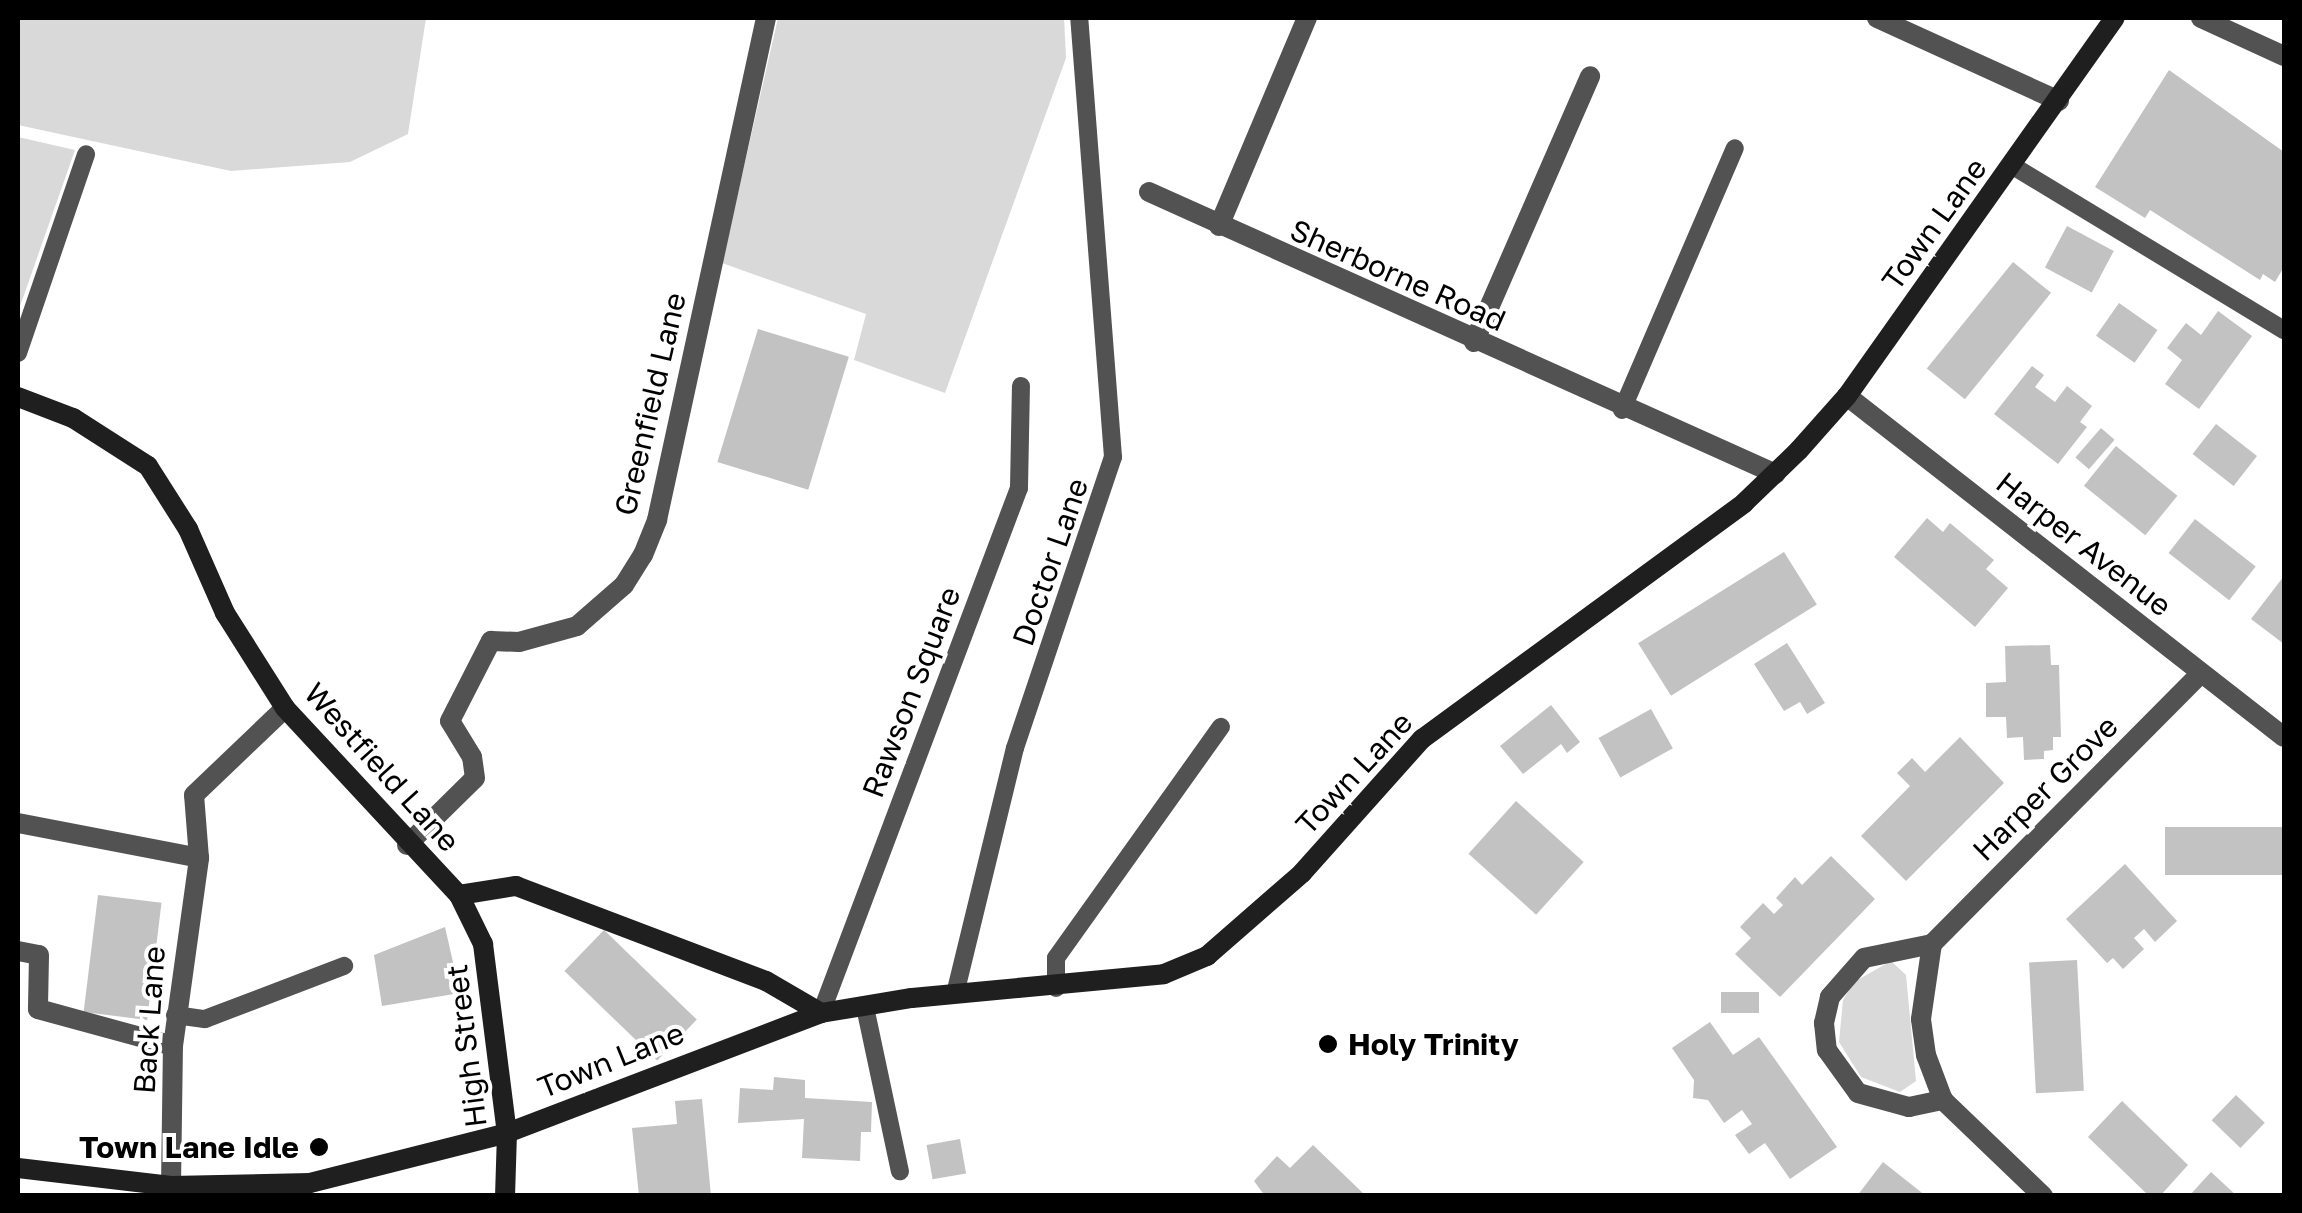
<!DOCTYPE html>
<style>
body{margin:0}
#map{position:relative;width:2302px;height:1213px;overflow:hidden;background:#fff;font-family:"Golos Text",sans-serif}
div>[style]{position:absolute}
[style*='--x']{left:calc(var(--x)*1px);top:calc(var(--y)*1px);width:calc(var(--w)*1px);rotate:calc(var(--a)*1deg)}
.green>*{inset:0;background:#d9d9d9}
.building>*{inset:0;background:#c2c2c2;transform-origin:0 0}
.lane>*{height:18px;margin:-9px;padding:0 9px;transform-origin:9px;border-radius:9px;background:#525252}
.street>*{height:20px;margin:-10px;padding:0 10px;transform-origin:10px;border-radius:10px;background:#525252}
.secondary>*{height:20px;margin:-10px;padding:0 10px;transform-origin:10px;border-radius:10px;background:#1f1f1f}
.dots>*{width:28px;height:28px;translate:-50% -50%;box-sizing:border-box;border:5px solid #fff;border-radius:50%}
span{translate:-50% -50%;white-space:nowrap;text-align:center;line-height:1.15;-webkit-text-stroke:8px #fff;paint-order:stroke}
.street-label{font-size:30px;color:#000}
.poi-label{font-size:30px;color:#000;font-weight:700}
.left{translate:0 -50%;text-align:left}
.right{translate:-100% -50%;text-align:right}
.frame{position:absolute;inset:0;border:20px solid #000;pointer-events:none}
</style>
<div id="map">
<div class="green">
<div style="clip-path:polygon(18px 18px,426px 18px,408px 134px,350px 162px,231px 171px,18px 125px)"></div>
<div style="clip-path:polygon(778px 18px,1064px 18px,1066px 58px,945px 393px,854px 360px,866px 314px,722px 263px)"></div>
<div style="clip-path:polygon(18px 137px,75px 150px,18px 312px)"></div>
<div style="clip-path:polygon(1891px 961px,1906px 975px,1916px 1081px,1900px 1092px,1861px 1077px,1839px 1042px,1843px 1000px,1854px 982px)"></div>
</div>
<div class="building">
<div style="clip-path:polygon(2169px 70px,2284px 152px,2284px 267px,2275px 282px,2263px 274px,2260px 280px,2150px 210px,2145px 218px,2095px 187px)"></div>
<div style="left:2067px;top:226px;width:53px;height:47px;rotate:28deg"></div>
<div style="left:2013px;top:262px;width:49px;height:137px;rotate:39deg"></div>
<div style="left:2119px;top:303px;width:47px;height:40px;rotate:35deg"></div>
<div style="clip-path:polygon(2218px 311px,2252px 336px,2199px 409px,2165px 384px,2182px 360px,2167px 348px,2186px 323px,2201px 335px)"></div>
<div style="left:758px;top:329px;width:95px;height:139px;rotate:17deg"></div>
<div style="clip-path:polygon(2032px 366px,2044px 375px,2035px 387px,2055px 402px,2067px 386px,2092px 406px,2080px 422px,2087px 427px,2058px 464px,1994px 414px)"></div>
<div style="left:2216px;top:424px;width:52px;height:38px;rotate:38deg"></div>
<div style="left:2101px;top:428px;width:18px;height:39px;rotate:41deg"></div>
<div style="left:2116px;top:446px;width:79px;height:51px;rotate:39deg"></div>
<div style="clip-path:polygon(1927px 518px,1943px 532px,1950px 523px,1994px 560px,1986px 569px,2008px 588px,1975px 627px,1894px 557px)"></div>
<div style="left:2195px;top:519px;width:77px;height:43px;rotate:38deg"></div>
<div style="left:1784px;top:552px;width:62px;height:172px;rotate:58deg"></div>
<div style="clip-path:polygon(2284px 576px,2284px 644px,2251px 619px)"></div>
<div style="clip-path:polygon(1787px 643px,1825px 703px,1807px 714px,1800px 702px,1784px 711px,1754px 664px)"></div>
<div style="clip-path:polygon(2050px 645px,2051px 665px,2059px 665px,2061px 737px,2053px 737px,2053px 750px,2044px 751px,2044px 759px,2024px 760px,2023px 737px,2007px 738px,2006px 717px,1986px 717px,1986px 683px,2006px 682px,2005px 646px)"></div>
<div style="clip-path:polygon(1551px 705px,1580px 742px,1567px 753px,1561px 744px,1523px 774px,1500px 746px)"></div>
<div style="left:1651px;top:709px;width:45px;height:60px;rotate:61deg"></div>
<div style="clip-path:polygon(1960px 737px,2004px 783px,1906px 881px,1861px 836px,1910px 786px,1897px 773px,1912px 758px,1925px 772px)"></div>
<div style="left:1516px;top:801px;width:91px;height:71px;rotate:42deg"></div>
<div style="left:2284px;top:827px;width:48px;height:119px;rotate:90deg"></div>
<div style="clip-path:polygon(1831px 856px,1875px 899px,1780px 997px,1735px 954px,1751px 938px,1740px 927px,1763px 903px,1774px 914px,1783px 905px,1776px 898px,1795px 877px,1802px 885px)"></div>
<div style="clip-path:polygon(2125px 864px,2177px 921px,2155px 942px,2144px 929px,2134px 938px,2144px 949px,2123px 969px,2113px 958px,2107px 963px,2066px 919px)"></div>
<div style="left:98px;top:895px;width:64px;height:118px;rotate:7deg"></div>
<div style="clip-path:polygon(445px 927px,460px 993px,382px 1006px,374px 955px)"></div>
<div style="left:604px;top:930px;width:129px;height:57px;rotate:44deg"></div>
<div style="left:2077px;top:960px;width:131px;height:48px;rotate:87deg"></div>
<div style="left:1721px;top:992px;width:38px;height:21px"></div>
<div style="clip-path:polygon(1710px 1022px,1733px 1055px,1759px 1037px,1837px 1147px,1790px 1179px,1765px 1143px,1749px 1154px,1735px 1135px,1752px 1124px,1742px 1110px,1724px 1123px,1708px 1100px,1693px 1098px,1694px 1080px,1672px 1048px)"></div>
<div style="clip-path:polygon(774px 1077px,805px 1080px,805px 1098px,872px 1102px,871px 1132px,861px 1132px,860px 1161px,802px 1158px,804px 1119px,738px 1123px,740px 1088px,773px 1090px)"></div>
<div style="left:2236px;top:1095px;width:40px;height:35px;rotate:44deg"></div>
<div style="clip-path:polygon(702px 1099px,711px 1196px,639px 1196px,632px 1128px,677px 1124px,675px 1101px)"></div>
<div style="clip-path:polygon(2122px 1101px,2188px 1165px,2160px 1196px,2149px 1196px,2088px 1137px)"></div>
<div style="left:960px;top:1139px;width:35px;height:34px;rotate:80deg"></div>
<div style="clip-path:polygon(1313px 1145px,1366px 1196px,1265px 1196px,1254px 1181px,1277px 1156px,1290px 1168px)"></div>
<div style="clip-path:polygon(1883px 1162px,1926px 1196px,1857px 1196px)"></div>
<div style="clip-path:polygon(2211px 1172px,2237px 1196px,2189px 1196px)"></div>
</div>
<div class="lane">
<div style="--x:2013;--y:166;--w:317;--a:31.2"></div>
<div style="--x:18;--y:353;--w:210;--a:-71.1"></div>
<div style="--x:1622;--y:410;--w:285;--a:-66.7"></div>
<div style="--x:1056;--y:988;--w:30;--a:-90"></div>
<div style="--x:1056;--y:958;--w:284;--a:-54.5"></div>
<div style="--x:955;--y:994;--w:253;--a:-76.3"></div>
<div style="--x:1015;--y:748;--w:307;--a:-71.4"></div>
<div style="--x:1113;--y:457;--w:440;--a:-94.4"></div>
<div style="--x:865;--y:1007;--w:168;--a:78"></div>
<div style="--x:821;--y:1013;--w:561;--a:-69.34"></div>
<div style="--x:1019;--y:488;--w:102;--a:-88.9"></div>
<div style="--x:175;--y:1015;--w:30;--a:8"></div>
<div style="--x:205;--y:1019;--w:149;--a:-20.9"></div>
</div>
<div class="street">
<div style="--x:1877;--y:18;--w:200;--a:24.5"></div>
<div style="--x:2201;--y:18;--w:91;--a:24.6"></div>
<div style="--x:1149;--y:192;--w:687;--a:24.22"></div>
<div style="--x:1219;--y:226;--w:226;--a:-67.1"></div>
<div style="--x:1474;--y:342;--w:290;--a:-66.4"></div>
<div style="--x:1847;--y:396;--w:554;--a:37.97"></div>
<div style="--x:18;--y:823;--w:184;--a:10.9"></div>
<div style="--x:407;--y:845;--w:95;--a:-44.6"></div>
<div style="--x:475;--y:778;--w:21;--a:-98"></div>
<div style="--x:472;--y:757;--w:42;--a:-121.4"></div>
<div style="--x:450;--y:721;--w:90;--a:-62.9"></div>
<div style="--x:491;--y:641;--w:28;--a:2"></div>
<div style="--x:519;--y:642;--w:60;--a:-15.4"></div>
<div style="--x:577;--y:626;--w:62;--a:-41.1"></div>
<div style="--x:624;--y:585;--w:36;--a:-58"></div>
<div style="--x:643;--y:555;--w:38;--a:-68"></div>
<div style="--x:657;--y:520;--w:514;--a:-77.75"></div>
<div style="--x:1932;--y:944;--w:69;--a:168.4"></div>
<div style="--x:1864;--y:958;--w:52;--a:131.1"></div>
<div style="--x:1830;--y:997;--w:27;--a:103"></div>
<div style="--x:1824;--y:1023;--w:27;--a:84"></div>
<div style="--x:1827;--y:1050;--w:53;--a:54.2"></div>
<div style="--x:1858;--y:1093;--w:53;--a:15.4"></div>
<div style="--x:1909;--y:1107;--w:35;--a:-12"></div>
<div style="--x:18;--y:951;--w:21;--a:11"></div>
<div style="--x:39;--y:955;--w:54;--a:91.1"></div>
<div style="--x:38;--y:1009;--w:140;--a:15.3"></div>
<div style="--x:171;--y:1186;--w:140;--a:-89.2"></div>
<div style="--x:173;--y:1046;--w:190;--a:-82.1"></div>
<div style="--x:199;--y:858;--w:63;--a:-94.5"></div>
<div style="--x:194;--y:795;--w:126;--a:-43.7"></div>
<div style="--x:2043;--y:1196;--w:139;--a:-136.2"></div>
<div style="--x:1943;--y:1100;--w:48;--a:-110.7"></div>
<div style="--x:1926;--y:1055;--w:36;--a:-98"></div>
<div style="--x:1921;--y:1019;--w:76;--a:-81.7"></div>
<div style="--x:1932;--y:944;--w:380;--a:-45.2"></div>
</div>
<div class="secondary">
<div style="--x:18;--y:397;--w:59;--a:20.9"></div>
<div style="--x:73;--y:418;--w:89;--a:32.6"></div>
<div style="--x:148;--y:466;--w:75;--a:57.6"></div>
<div style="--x:188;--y:529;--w:92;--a:66.2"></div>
<div style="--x:225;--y:613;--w:112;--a:57.7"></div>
<div style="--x:285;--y:708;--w:255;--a:47.1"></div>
<div style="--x:459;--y:895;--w:58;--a:-9"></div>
<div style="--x:516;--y:886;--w:267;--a:20.8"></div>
<div style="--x:766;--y:981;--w:64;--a:30.2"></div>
<div style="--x:459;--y:895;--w:55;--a:63.9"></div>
<div style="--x:483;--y:944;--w:191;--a:82.8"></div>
<div style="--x:507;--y:1133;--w:63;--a:91.8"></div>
<div style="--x:18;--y:1168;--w:154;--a:6.7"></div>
<div style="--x:171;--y:1186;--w:139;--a:-1.2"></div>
<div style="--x:310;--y:1183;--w:203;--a:-14.2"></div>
<div style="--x:507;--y:1133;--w:336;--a:-20.9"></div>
<div style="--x:821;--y:1013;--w:92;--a:-9.4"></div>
<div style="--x:912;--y:998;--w:253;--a:-5.4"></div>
<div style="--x:1164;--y:974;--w:47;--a:-22.7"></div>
<div style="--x:1207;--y:956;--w:126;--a:-41.1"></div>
<div style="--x:1302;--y:873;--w:180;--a:-48.2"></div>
<div style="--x:1422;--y:739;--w:399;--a:-36.2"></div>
<div style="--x:1744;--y:503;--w:76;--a:-43.9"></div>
<div style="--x:1799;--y:450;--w:72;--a:-48.4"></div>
<div style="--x:1847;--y:396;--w:463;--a:-54.7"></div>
</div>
<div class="dots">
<div style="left:1328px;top:1044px;background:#000"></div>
<div style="left:319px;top:1147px;background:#000"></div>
</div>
<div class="street-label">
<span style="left:1934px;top:224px;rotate:-54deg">Town Lane</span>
<span style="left:1398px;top:275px;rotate:24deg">Sherborne Road</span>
<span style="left:650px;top:404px;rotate:-77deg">Greenfield Lane</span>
<span style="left:2084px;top:544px;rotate:38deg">Harper Avenue</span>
<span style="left:1050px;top:562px;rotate:-71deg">Doctor Lane</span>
<span style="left:911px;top:692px;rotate:-69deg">Rawson Square</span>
<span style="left:382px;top:767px;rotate:48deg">Westfield Lane</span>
<span style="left:1354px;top:773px;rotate:-47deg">Town Lane</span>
<span style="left:2045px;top:788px;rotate:-45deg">Harper Grove</span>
<span style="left:149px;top:1020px;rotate:-86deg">Back Lane</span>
<span style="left:466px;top:1046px;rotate:-97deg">High Street</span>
<span style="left:611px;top:1060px;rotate:-22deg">Town Lane</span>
</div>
<div class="poi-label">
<span class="left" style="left:1348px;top:1044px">Holy Trinity</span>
<span class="right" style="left:299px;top:1147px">Town Lane Idle</span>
</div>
<div class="frame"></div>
</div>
